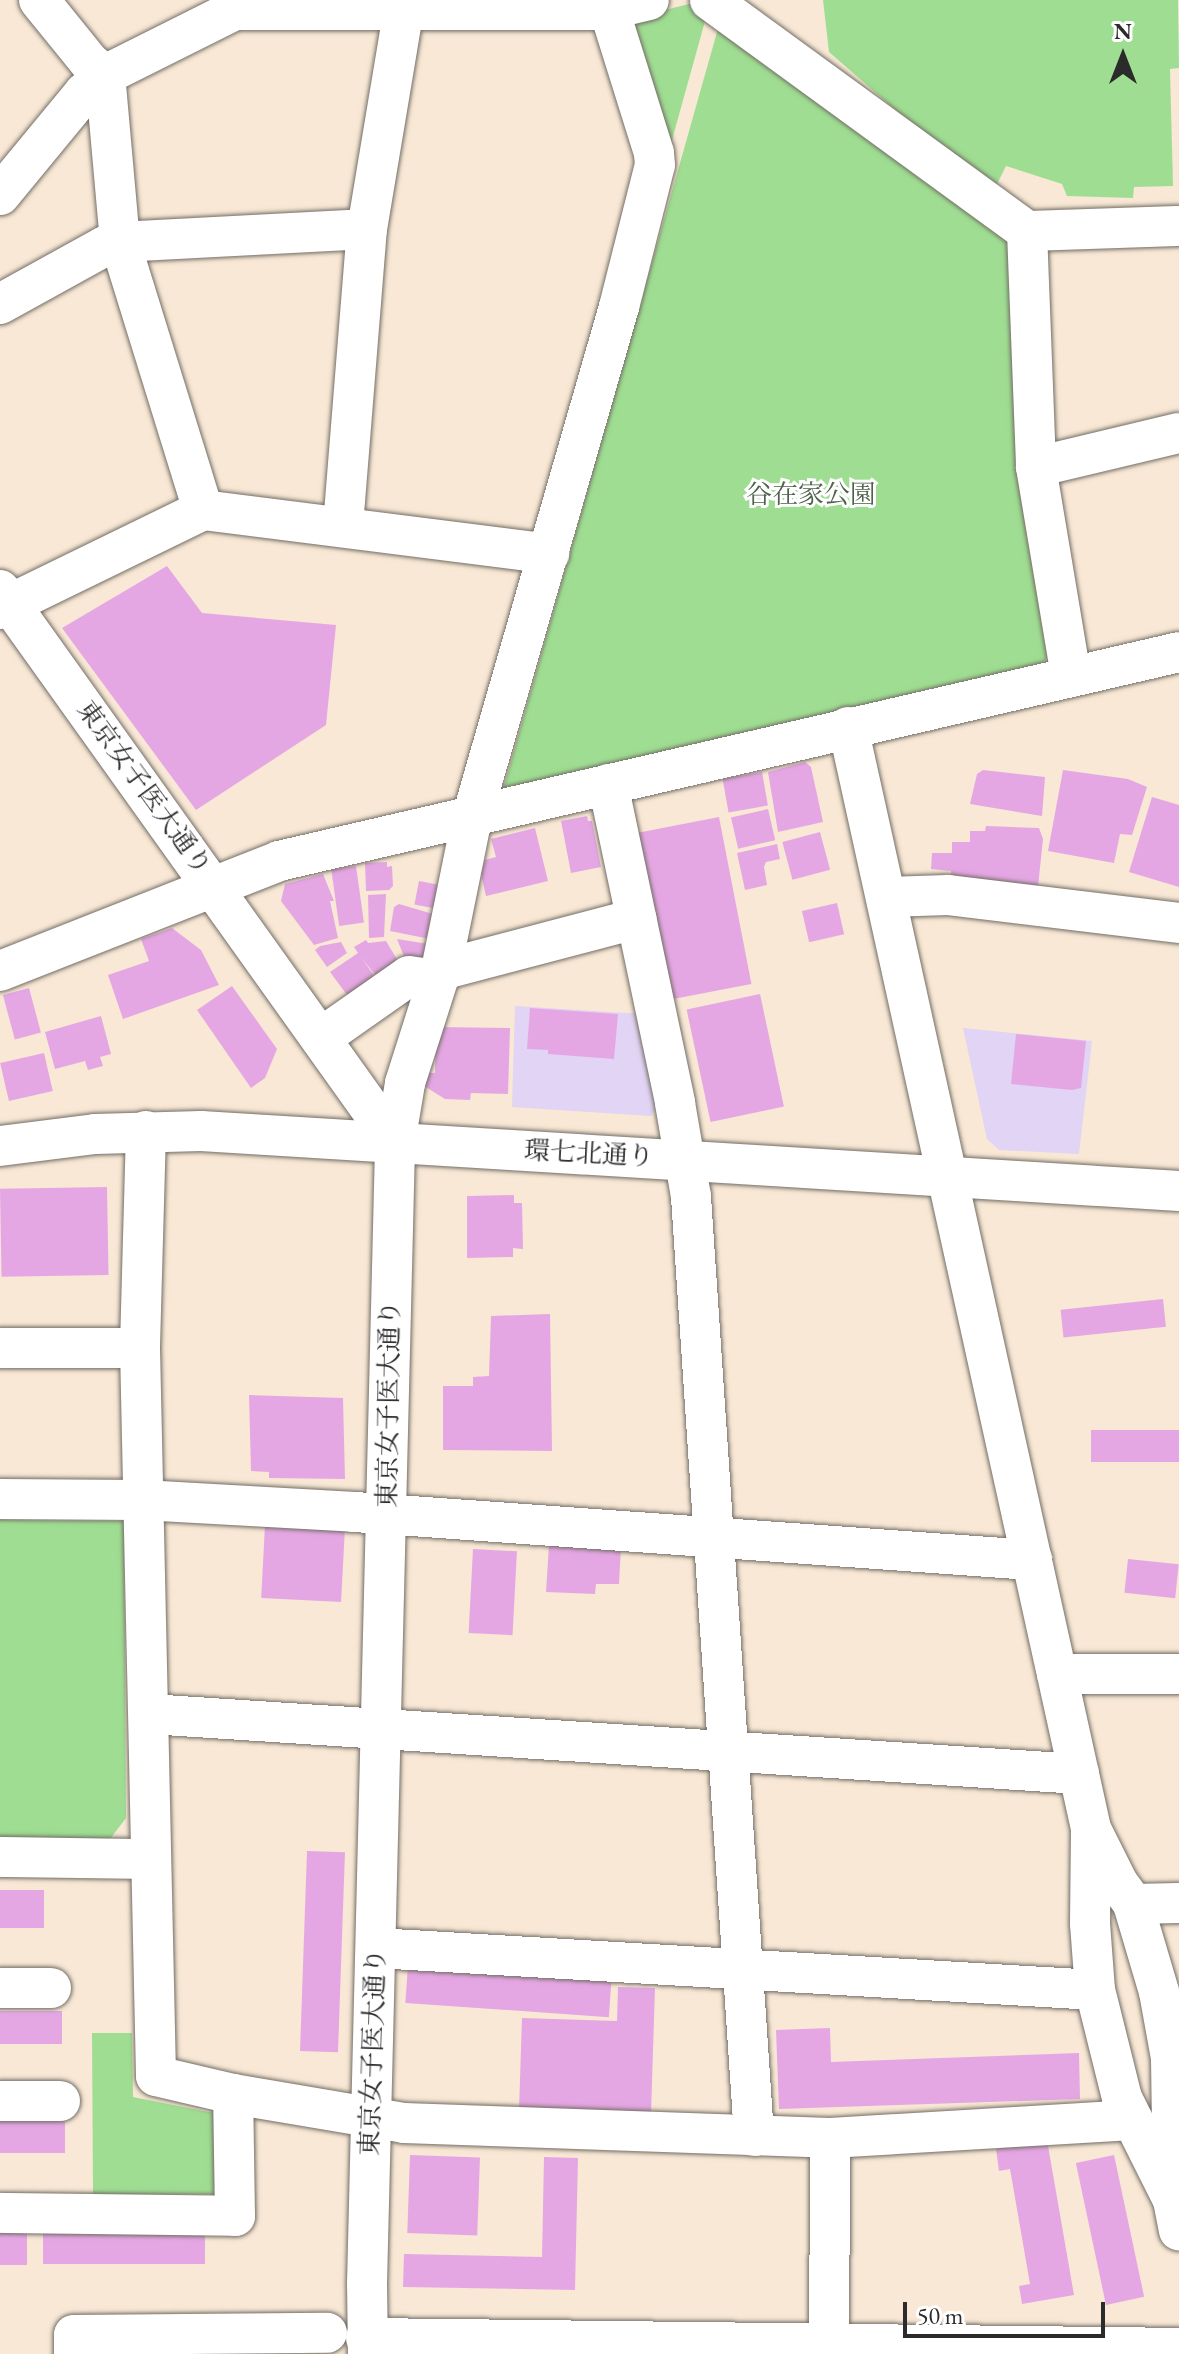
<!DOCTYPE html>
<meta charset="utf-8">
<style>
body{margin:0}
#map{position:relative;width:1179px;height:2354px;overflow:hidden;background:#f8e8d5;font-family:"EB Garamond","Noto Serif JP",serif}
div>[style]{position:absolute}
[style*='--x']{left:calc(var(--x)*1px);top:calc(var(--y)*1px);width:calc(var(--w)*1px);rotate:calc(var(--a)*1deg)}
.built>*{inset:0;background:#e1d4f4}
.green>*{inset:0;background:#9fde92}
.building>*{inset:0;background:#e5a7e4;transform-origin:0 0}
.roads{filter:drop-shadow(0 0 2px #736d66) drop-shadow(0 0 2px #736d66)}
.minor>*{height:40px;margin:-20px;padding:0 20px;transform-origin:20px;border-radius:20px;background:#fff}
span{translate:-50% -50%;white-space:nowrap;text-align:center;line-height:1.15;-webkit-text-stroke:6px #fff;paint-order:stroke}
.park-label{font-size:26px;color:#4e614a}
.street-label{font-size:26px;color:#2b2b2b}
.north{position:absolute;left:1083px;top:16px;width:80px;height:80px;-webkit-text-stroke:6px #fff;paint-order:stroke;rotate:0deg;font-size:22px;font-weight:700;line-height:32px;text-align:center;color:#2b2b2b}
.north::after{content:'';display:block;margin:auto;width:28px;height:36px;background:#2b2b2b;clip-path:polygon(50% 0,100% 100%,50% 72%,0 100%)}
.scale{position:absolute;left:903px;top:2302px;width:202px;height:36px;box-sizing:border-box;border:4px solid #2b2b2b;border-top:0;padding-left:10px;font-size:24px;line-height:28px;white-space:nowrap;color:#2b2b2b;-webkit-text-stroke:6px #fff;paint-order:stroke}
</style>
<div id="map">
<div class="built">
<div style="clip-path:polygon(515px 1006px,643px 1014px,660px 1102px,651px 1116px,512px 1107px)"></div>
<div style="clip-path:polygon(963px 1028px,1092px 1041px,1079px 1154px,999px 1150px,987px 1139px)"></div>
</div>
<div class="green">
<div style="clip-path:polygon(823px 0,1178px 0,1179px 68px,1170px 69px,1173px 186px,1134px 187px,1133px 198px,1067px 196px,1062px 184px,1006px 166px,997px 184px,914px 126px,829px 52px)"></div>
<div style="clip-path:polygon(693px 3px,707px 14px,670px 147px,629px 19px)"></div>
<div style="clip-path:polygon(719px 25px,1012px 236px,1048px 656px,1043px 663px,503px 790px)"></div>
<div style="clip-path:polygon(0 1520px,124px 1521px,126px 1818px,110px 1839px,0 1838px)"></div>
<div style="clip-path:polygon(92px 2033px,132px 2033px,133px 2097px,219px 2114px,220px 2194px,93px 2195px)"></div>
</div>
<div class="building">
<div style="clip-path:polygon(167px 566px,202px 613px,336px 625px,326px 725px,196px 810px,62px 628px)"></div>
<div style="clip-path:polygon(805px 762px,811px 767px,823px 822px,778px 832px,768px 772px)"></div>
<div style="clip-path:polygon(983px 770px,1045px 777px,1042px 816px,970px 804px,977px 774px)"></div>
<div style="clip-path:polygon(1063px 770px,1128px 779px,1147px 787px,1132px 835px,1120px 834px,1114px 863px,1048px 851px)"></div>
<div style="left:762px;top:772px;width:34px;height:40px;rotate:80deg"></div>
<div style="clip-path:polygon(1152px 797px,1179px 805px,1179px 887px,1129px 872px)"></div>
<div style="left:768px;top:809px;width:32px;height:38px;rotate:77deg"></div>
<div style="clip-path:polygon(587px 816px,588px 821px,592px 821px,601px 867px,571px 873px,561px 821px)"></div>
<div style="left:719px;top:817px;width:170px;height:89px;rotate:79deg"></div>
<div style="clip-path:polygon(986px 826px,1039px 828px,1043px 839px,1038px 887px,951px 878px,951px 871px,931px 869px,932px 853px,952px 853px,952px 842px,970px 842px,970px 831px,985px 831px)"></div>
<div style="clip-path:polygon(535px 828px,548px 881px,486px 896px,481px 874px,485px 860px,496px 857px,491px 839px)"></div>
<div style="left:820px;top:832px;width:39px;height:39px;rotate:75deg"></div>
<div style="clip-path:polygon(777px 844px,780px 859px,766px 862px,764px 867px,767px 885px,745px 890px,737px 853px)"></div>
<div style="clip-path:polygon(387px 862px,387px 867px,392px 866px,393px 886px,389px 890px,366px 891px,365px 863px)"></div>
<div style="left:356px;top:866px;width:57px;height:25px;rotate:82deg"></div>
<div style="clip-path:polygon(323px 874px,334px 901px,330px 901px,338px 938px,314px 945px,281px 901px,285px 884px)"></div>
<div style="left:419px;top:881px;width:33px;height:24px;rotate:11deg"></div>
<div style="clip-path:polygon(386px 894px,384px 937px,369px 938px,368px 895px)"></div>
<div style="left:837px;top:903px;width:32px;height:36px;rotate:77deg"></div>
<div style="clip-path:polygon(399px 904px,443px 917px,435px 940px,390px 931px,394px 907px)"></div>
<div style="clip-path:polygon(172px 928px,201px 950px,219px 985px,123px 1019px,108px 975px,149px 961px,141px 939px)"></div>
<div style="clip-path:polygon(397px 939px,435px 945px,432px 965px,407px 964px)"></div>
<div style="clip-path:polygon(366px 940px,368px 943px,386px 941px,401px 966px,379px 980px,361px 957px,380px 984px,353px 1003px,330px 972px,358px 953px,354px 947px)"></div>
<div style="clip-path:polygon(341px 942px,347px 953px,327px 967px,315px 950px,320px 946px)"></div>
<div style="clip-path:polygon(232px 986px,277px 1049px,265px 1078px,251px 1088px,197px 1010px)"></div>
<div style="left:29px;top:988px;width:46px;height:27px;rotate:75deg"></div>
<div style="left:760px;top:994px;width:115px;height:75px;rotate:78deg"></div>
<div style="clip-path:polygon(530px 1008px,618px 1014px,614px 1059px,548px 1054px,548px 1050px,527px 1049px)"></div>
<div style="clip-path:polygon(101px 1016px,111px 1054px,100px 1057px,103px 1066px,88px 1070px,85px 1061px,55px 1069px,45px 1032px)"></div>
<div style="clip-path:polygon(436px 1027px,510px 1028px,508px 1094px,471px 1093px,470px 1100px,445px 1099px,421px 1084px,420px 1073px,435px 1073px)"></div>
<div style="clip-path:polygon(1016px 1034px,1086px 1041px,1081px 1088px,1072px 1090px,1011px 1084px)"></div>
<div style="left:44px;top:1053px;width:39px;height:45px;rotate:77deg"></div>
<div style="left:107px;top:1187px;width:88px;height:107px;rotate:89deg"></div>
<div style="clip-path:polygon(514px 1195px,514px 1203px,522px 1203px,523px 1249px,513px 1248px,513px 1257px,467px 1258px,467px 1196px)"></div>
<div style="left:1163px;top:1299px;width:28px;height:103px;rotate:84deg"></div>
<div style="clip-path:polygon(550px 1314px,552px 1451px,443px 1450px,443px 1386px,473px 1386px,473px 1377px,489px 1376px,491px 1316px)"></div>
<div style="clip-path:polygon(249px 1395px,343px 1398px,345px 1479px,269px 1478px,269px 1472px,251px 1471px)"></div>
<div style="left:1179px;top:1430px;width:32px;height:88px;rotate:90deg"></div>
<div style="left:265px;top:1525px;width:80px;height:73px;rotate:3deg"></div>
<div style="clip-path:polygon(549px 1545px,621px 1547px,619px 1584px,596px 1584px,595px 1594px,546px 1592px)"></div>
<div style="left:473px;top:1549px;width:44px;height:84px;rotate:3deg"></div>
<div style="left:1128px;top:1559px;width:51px;height:34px;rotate:6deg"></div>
<div style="left:307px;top:1851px;width:38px;height:200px;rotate:2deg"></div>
<div style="left:0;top:1890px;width:44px;height:38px"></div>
<div style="left:408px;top:1965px;width:204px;height:38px;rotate:4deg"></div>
<div style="clip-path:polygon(618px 1987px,655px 1988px,651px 2114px,519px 2110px,522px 2018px,617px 2021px)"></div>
<div style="left:0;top:2011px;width:62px;height:33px"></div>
<div style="clip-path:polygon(830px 2028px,831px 2062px,1079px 2053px,1080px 2099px,779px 2109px,776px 2030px)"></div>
<div style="left:0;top:2118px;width:65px;height:35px"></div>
<div style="clip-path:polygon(1047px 2140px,1074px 2295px,1022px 2304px,1019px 2286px,1030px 2284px,1010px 2169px,999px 2171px,996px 2149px)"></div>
<div style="left:410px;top:2155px;width:70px;height:78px;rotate:2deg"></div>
<div style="left:1114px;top:2155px;width:145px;height:39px;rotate:78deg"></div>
<div style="clip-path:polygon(544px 2157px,578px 2158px,575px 2290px,403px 2287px,404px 2254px,542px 2257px)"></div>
<div style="left:0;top:2232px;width:27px;height:33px"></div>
<div style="left:43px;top:2233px;width:162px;height:31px"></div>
</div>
<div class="roads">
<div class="minor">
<div style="--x:710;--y:0;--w:392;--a:36.1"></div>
<div style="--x:1027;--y:231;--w:152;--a:-1.9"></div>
<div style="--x:0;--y:195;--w:132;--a:-50.5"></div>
<div style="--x:84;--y:93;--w:28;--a:-41"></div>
<div style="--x:105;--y:75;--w:145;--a:-26.6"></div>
<div style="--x:235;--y:10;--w:372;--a:0"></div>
<div style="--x:607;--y:10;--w:43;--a:-13.4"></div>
<div style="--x:1027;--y:231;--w:236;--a:87.8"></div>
<div style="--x:1036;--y:467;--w:213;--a:80.5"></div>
<div style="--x:0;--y:304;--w:120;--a:-28.9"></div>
<div style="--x:105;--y:246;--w:16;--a:-15"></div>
<div style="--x:120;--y:242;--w:247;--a:-3"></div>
<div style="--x:1036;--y:467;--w:147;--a:-13.4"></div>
<div style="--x:203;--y:510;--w:349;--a:7.2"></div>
<div style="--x:343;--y:526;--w:298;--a:-85.4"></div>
<div style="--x:367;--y:229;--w:223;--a:-80.5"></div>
<div style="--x:0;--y:590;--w:680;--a:54.46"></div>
<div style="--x:0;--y:609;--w:226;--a:-26"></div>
<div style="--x:203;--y:510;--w:281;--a:-107.2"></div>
<div style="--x:120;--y:242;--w:168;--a:-95.1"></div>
<div style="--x:105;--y:75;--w:19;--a:-141"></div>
<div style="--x:90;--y:63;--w:81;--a:-129"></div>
<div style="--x:848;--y:727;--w:1128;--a:77.56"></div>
<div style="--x:608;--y:784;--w:326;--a:78.1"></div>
<div style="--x:675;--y:1103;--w:95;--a:80.3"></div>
<div style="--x:691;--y:1197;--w:941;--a:86.16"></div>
<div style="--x:887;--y:897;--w:61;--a:-1.9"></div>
<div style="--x:948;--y:895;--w:233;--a:6.9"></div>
<div style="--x:441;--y:970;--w:202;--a:-14.7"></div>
<div style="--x:0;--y:971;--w:300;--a:-21.5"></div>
<div style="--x:279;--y:861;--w:924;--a:-13.07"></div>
<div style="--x:322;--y:1037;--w:106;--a:-35"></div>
<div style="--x:409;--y:976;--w:29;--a:8"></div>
<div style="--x:146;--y:1131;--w:217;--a:91.6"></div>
<div style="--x:140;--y:1348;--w:728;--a:88.74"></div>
<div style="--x:156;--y:2076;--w:79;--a:13.2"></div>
<div style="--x:233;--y:2094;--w:173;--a:9.6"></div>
<div style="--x:404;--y:2123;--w:426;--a:2"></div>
<div style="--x:830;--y:2138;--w:303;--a:-3.4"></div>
<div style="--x:0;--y:1146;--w:96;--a:-7.2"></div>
<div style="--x:95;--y:1134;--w:106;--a:-1.6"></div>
<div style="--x:201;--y:1131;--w:980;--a:3.51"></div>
<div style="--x:0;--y:1348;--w:140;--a:0"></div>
<div style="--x:0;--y:1499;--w:142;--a:0.4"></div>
<div style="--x:142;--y:1500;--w:213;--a:3.2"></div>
<div style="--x:355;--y:1512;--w:679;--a:4.06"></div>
<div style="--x:1057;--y:1674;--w:122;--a:0"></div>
<div style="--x:149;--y:1714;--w:932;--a:3.69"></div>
<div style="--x:0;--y:1857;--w:150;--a:0.8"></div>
<div style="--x:1133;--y:1904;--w:46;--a:-1.2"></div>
<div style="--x:376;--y:1948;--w:720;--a:3.34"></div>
<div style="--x:0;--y:1988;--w:51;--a:0"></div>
<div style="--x:0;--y:2101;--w:60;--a:0"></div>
<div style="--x:1173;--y:2200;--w:114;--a:-116.6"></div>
<div style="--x:1122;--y:2098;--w:111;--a:-104"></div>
<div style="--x:1095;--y:1990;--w:66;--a:-94.3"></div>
<div style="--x:1090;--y:1924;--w:95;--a:-89.4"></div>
<div style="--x:1091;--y:1829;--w:60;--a:63.4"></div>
<div style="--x:1118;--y:1883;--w:26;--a:54"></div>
<div style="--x:1133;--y:1904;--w:92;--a:73.5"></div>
<div style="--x:1159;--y:1992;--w:67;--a:79.7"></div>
<div style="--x:1171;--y:2058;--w:142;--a:89.2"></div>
<div style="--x:1173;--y:2200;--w:31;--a:79"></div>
<div style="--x:0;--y:2213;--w:235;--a:0.7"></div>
<div style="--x:235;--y:2216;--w:122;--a:-90.9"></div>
<div style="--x:366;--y:2338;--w:813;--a:0.7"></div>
<div style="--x:74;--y:2354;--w:19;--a:-90"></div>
<div style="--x:74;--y:2335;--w:253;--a:-0.5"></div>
<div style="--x:368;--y:2354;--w:70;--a:-90.8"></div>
<div style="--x:367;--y:2284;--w:1141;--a:-88.59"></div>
<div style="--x:395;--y:1143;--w:61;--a:-80.5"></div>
<div style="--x:405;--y:1083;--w:119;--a:-72.3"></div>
<div style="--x:441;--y:970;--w:156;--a:-78.5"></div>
<div style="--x:472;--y:817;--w:531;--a:-73.92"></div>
<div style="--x:619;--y:307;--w:146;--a:-75.8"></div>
<div style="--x:655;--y:165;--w:12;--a:-95"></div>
<div style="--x:654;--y:153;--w:160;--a:-107.4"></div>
<div style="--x:829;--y:2354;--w:216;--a:-89.7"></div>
</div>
</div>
<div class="park-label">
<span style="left:811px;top:495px">谷在家公園</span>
</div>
<div class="street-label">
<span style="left:144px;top:788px;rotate:54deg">東京女子医大通り</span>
<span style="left:589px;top:1154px;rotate:3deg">環七北通り</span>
<span style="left:389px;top:1404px;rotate:-89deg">東京女子医大通り</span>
<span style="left:373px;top:2052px;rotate:-88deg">東京女子医大通り</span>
</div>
<div class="north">N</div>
<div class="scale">50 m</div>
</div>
